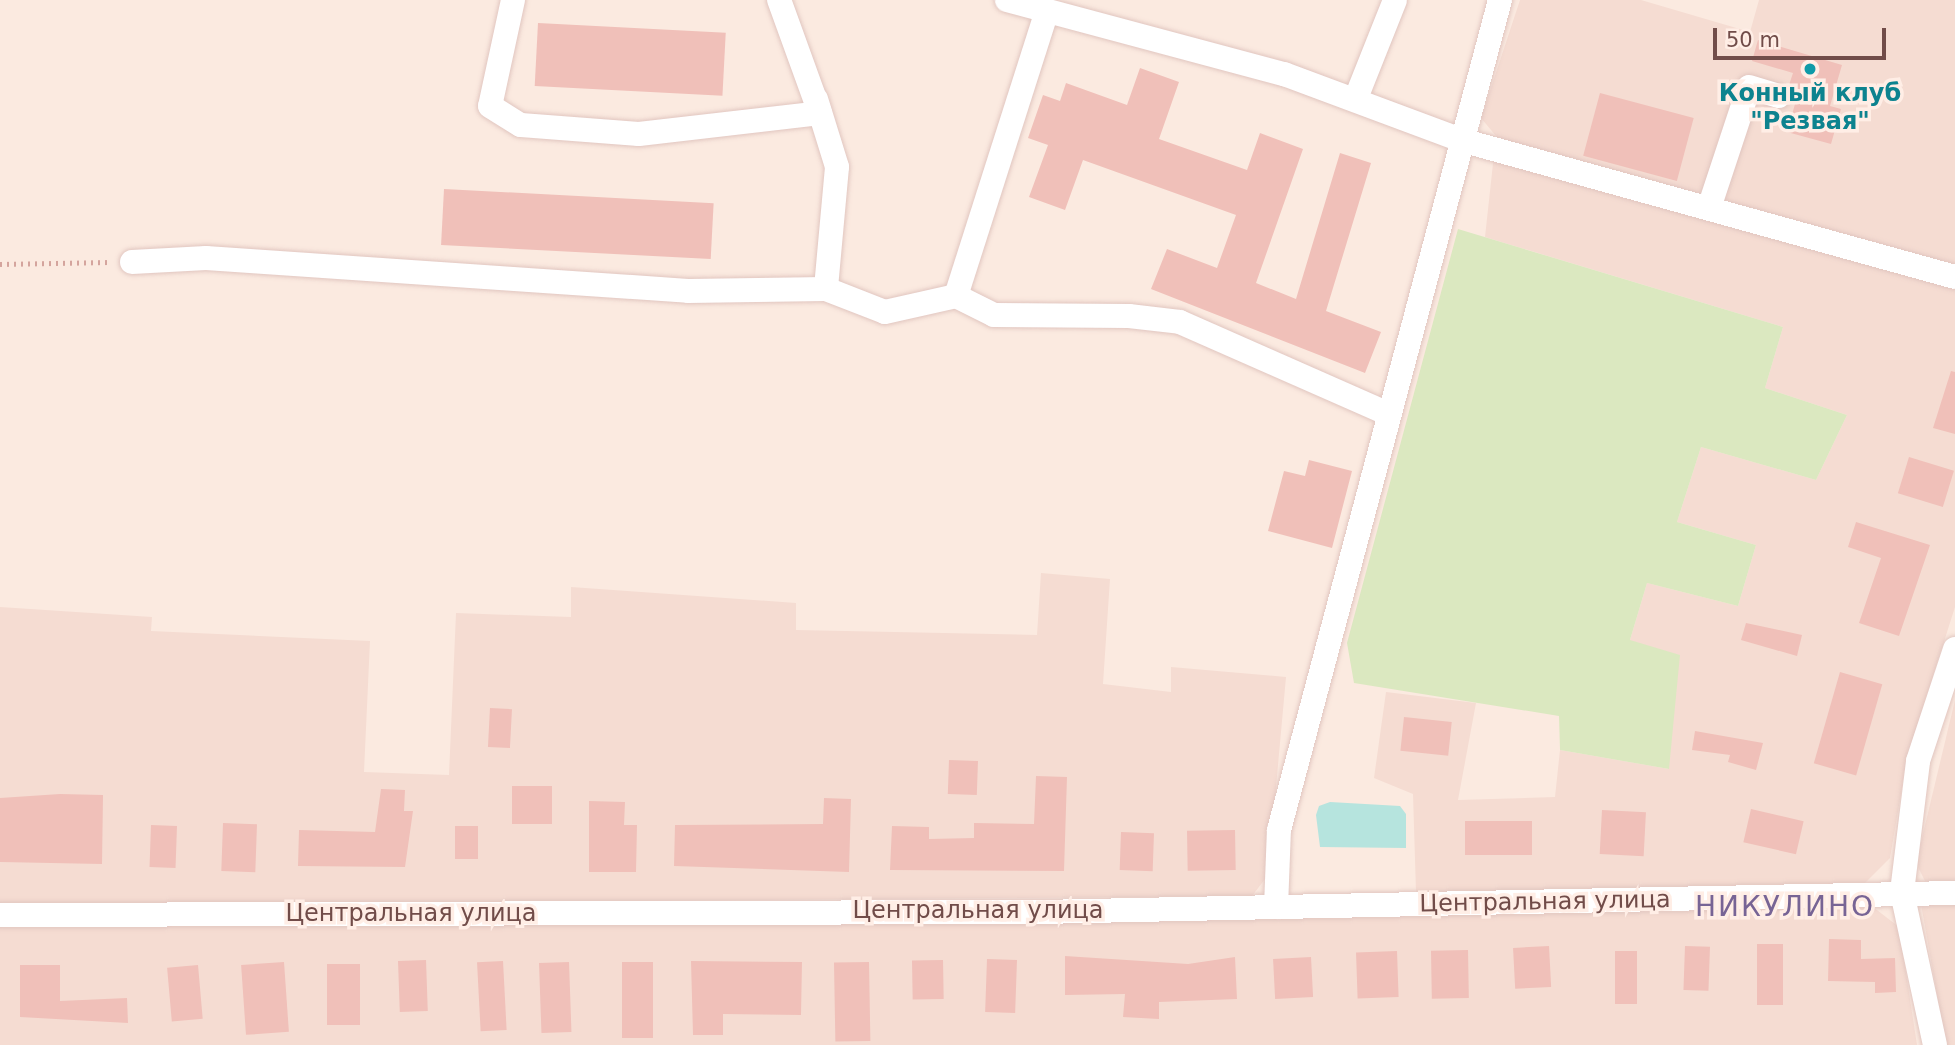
<!DOCTYPE html>
<meta charset="utf-8">
<style>
body{margin:0}
#map{position:relative;width:1955px;height:1045px;overflow:hidden;background:#fbeae0;font-family:"DejaVu Sans",sans-serif}
div>[style]{position:absolute}
[style*='--x']{left:calc(var(--x)*1px);top:calc(var(--y)*1px);width:calc(var(--w)*1px);rotate:calc(var(--a)*1deg)}
.residential>*{inset:0;background:#f5dcd2}
.green>*{inset:0;background:#dbe8c0}
.water>*{inset:0;background:#b6e4de}
.building>*{inset:0;background:#f0c0b9;transform-origin:0 0}
.path>*{height:4.5px;margin-top:-2.25px;transform-origin:0;background:repeating-linear-gradient(90deg,#d4a49d 0 2px,transparent 0 7px)}
.roads{filter:drop-shadow(0 0 2px #e1c6c0) drop-shadow(0 0 2px #e1c6c0)}
.minor>*{height:24px;margin:-12px;padding:0 12px;transform-origin:12px;border-radius:12px;background:#fff}
.dots>*{width:19px;height:19px;translate:-50% -50%;box-sizing:border-box;border:4px solid #ffeee6;border-radius:50%}
span{translate:-50% -50%;white-space:nowrap;text-align:center;line-height:1.15;-webkit-text-stroke:7px #ffeee6;paint-order:stroke}
.culture-label{font-size:24px;color:#0d838f;font-weight:700}
.street-label{font-size:24px;color:#714c49}
.quarter-label{font-size:28px;color:#776495;letter-spacing:2px}
.scale{position:absolute;left:1713px;top:28px;width:173px;height:32px;box-sizing:border-box;border:4px solid #714c49;border-top:0;padding-left:9px;font-size:21px;line-height:24px;white-space:nowrap;color:#714c49;-webkit-text-stroke:5px #ffeee6;paint-order:stroke}
</style>
<div id="map">
<div class="residential">
<div style="clip-path:polygon(1520px 0,1641px 0,1750px 32px,1759px 0,1955px 0,1955px 607px,1907px 758px,1890px 858px,1862px 886px,1416px 892px,1413px 794px,1374px 778px,1386px 692px,1476px 703px,1458px 800px,1555px 797px,1560px 750px,1669px 769px,1630px 640px,1647px 583px,1738px 606px,1756px 545px,1677px 522px,1701px 447px,1816px 480px,1847px 415px,1765px 388px,1783px 327px,1485px 237px,1496px 136px,1481px 118px)"></div>
<div style="clip-path:polygon(1041px 573px,1110px 579px,1103px 684px,1171px 692px,1171px 667px,1286px 677px,1268px 875px,1252px 896px,0 906px,0 607px,152px 617px,151px 631px,370px 641px,364px 772px,449px 775px,456px 613px,571px 617px,571px 587px,796px 603px,796px 630px,1037px 635px)"></div>
<div style="clip-path:polygon(1955px 700px,1955px 882px,1925px 881px,1916px 863px)"></div>
<div style="clip-path:polygon(1921px 904px,1955px 905px,1955px 1045px,1946px 1045px)"></div>
<div style="clip-path:polygon(1873px 907px,1899px 927px,1917px 1045px,0 1045px,0 926px,1276px 918px)"></div>
</div>
<div class="green">
<div style="clip-path:polygon(1458px 229px,1783px 327px,1765px 388px,1847px 415px,1816px 480px,1701px 447px,1677px 522px,1756px 545px,1738px 606px,1647px 583px,1630px 640px,1680px 655px,1669px 769px,1560px 750px,1559px 716px,1354px 683px,1347px 643px)"></div>
</div>
<div class="water">
<div style="clip-path:polygon(1330px 802px,1400px 806px,1406px 814px,1406px 848px,1320px 847px,1316px 815px,1319px 806px)"></div>
</div>
<div class="building">
<div style="left:538px;top:23px;width:188px;height:63px;rotate:3deg"></div>
<div style="clip-path:polygon(1758px 40px,1842px 65px,1830px 106px,1841px 109px,1831px 144px,1787px 132px,1799px 90px,1789px 85px,1793px 73px,1752px 61px)"></div>
<div style="clip-path:polygon(1140px 68px,1179px 82px,1159px 139px,1247px 170px,1260px 133px,1303px 149px,1256px 283px,1296px 299px,1340px 153px,1371px 163px,1326px 311px,1381px 332px,1365px 373px,1151px 289px,1167px 249px,1217px 268px,1236px 215px,1083px 160px,1065px 210px,1029px 197px,1048px 145px,1028px 138px,1043px 95px,1060px 101px,1066px 83px,1127px 105px)"></div>
<div style="left:1600px;top:93px;width:97px;height:65px;rotate:15deg"></div>
<div style="left:444px;top:189px;width:270px;height:56px;rotate:3deg"></div>
<div style="clip-path:polygon(1951px 371px,1955px 372px,1955px 434px,1933px 428px)"></div>
<div style="left:1909px;top:457px;width:47px;height:38px;rotate:17deg"></div>
<div style="clip-path:polygon(1309px 460px,1352px 471px,1332px 548px,1268px 531px,1284px 471px,1305px 476px)"></div>
<div style="clip-path:polygon(1856px 522px,1930px 545px,1899px 636px,1859px 623px,1881px 558px,1848px 547px)"></div>
<div style="clip-path:polygon(1746px 623px,1802px 635px,1797px 656px,1741px 640px)"></div>
<div style="left:1840px;top:672px;width:44px;height:95px;rotate:16deg"></div>
<div style="left:490px;top:708px;width:22px;height:39px;rotate:3deg"></div>
<div style="left:1404px;top:717px;width:48px;height:34px;rotate:6deg"></div>
<div style="clip-path:polygon(1695px 731px,1763px 743px,1756px 770px,1728px 762px,1730px 755px,1692px 750px)"></div>
<div style="left:949px;top:760px;width:29px;height:34px;rotate:2deg"></div>
<div style="clip-path:polygon(1036px 776px,1067px 777px,1064px 871px,890px 870px,892px 826px,929px 827px,929px 839px,974px 838px,974px 823px,1034px 824px)"></div>
<div style="left:552px;top:786px;width:38px;height:40px;rotate:90deg"></div>
<div style="clip-path:polygon(381px 789px,405px 790px,404px 811px,413px 811px,405px 867px,298px 866px,299px 830px,375px 832px)"></div>
<div style="clip-path:polygon(60px 794px,103px 795px,102px 864px,0 862px,0 798px)"></div>
<div style="clip-path:polygon(824px 798px,851px 799px,849px 872px,674px 866px,675px 825px,823px 824px)"></div>
<div style="clip-path:polygon(589px 801px,625px 802px,624px 825px,637px 825px,636px 872px,589px 872px)"></div>
<div style="left:1751px;top:809px;width:54px;height:34px;rotate:13deg"></div>
<div style="left:1602px;top:810px;width:44px;height:44px;rotate:3deg"></div>
<div style="left:1532px;top:821px;width:34px;height:67px;rotate:90deg"></div>
<div style="left:223px;top:823px;width:34px;height:48px;rotate:2deg"></div>
<div style="left:151px;top:825px;width:26px;height:42px;rotate:2deg"></div>
<div style="left:455px;top:826px;width:23px;height:33px"></div>
<div style="left:1235px;top:830px;width:40px;height:48px;rotate:89deg"></div>
<div style="left:1121px;top:832px;width:33px;height:38px;rotate:2deg"></div>
<div style="clip-path:polygon(1829px 939px,1861px 940px,1861px 959px,1895px 958px,1896px 992px,1875px 993px,1875px 982px,1828px 981px)"></div>
<div style="left:1757px;top:944px;width:26px;height:61px"></div>
<div style="left:1549px;top:946px;width:41px;height:36px;rotate:87deg"></div>
<div style="left:1685px;top:946px;width:25px;height:44px;rotate:2deg"></div>
<div style="left:1468px;top:950px;width:48px;height:37px;rotate:89deg"></div>
<div style="left:1397px;top:951px;width:46px;height:41px;rotate:88deg"></div>
<div style="left:1615px;top:951px;width:22px;height:53px"></div>
<div style="clip-path:polygon(1065px 956px,1188px 964px,1235px 957px,1237px 999px,1159px 1002px,1159px 1019px,1123px 1017px,1125px 994px,1065px 995px)"></div>
<div style="left:1311px;top:957px;width:40px;height:38px;rotate:87deg"></div>
<div style="left:987px;top:959px;width:30px;height:53px;rotate:2deg"></div>
<div style="left:426px;top:960px;width:51px;height:28px;rotate:88deg"></div>
<div style="left:943px;top:960px;width:39px;height:31px;rotate:89deg"></div>
<div style="left:503px;top:961px;width:69px;height:26px;rotate:87deg"></div>
<div style="clip-path:polygon(691px 961px,802px 962px,801px 1015px,723px 1014px,723px 1035px,693px 1035px)"></div>
<div style="left:284px;top:962px;width:70px;height:43px;rotate:86deg"></div>
<div style="left:569px;top:962px;width:70px;height:30px;rotate:88deg"></div>
<div style="left:622px;top:962px;width:31px;height:76px"></div>
<div style="left:869px;top:962px;width:79px;height:35px;rotate:89deg"></div>
<div style="left:327px;top:964px;width:33px;height:61px"></div>
<div style="clip-path:polygon(20px 965px,60px 965px,60px 1001px,127px 998px,128px 1023px,20px 1017px)"></div>
<div style="left:198px;top:965px;width:54px;height:31px;rotate:85deg"></div>
</div>
<div class="path">
<div style="--x:0;--y:264;--w:110;--a:-1"></div>
</div>
<div class="roads">
<div class="minor">
<div style="--x:513;--y:0;--w:108;--a:102.2"></div>
<div style="--x:490;--y:106;--w:36;--a:32"></div>
<div style="--x:521;--y:125;--w:118;--a:4.4"></div>
<div style="--x:639;--y:134;--w:182;--a:-6.6"></div>
<div style="--x:820;--y:113;--w:120;--a:-109.9"></div>
<div style="--x:1007;--y:0;--w:287;--a:15"></div>
<div style="--x:1284;--y:74;--w:189;--a:20.4"></div>
<div style="--x:1461;--y:140;--w:513;--a:15.5"></div>
<div style="--x:1356;--y:98;--w:105;--a:-68.3"></div>
<div style="--x:816;--y:99;--w:71;--a:72.8"></div>
<div style="--x:837;--y:167;--w:122;--a:95.2"></div>
<div style="--x:1709;--y:208;--w:127;--a:-71.7"></div>
<div style="--x:1749;--y:87;--w:31;--a:17"></div>
<div style="--x:132;--y:262;--w:74;--a:-3.1"></div>
<div style="--x:206;--y:258;--w:483;--a:3.9"></div>
<div style="--x:688;--y:291;--w:138;--a:-0.8"></div>
<div style="--x:826;--y:289;--w:63;--a:21.3"></div>
<div style="--x:885;--y:312;--w:73;--a:-12.7"></div>
<div style="--x:956;--y:296;--w:42;--a:26.6"></div>
<div style="--x:994;--y:315;--w:135;--a:0.4"></div>
<div style="--x:1129;--y:316;--w:51;--a:6.7"></div>
<div style="--x:1180;--y:322;--w:225;--a:23.8"></div>
<div style="--x:956;--y:296;--w:299;--a:-72.3"></div>
<div style="--x:1276;--y:907;--w:77;--a:-87.8"></div>
<div style="--x:1279;--y:830;--w:859;--a:-75.09"></div>
<div style="--x:0;--y:915;--w:1039;--a:-0.17"></div>
<div style="--x:1039;--y:912;--w:916;--a:-1.19"></div>
<div style="--x:1935;--y:1045;--w:157;--a:-102.2"></div>
<div style="--x:1902;--y:892;--w:132;--a:-83"></div>
<div style="--x:1918;--y:761;--w:118;--a:-71.7"></div>
</div>
</div>
<div class="dots">
<div style="left:1810px;top:69px;background:#0f9aa8"></div>
</div>
<div class="culture-label">
<span style="left:1810px;top:108px">Конный клуб<br>"Резвая"</span>
</div>
<div class="street-label">
<span style="left:1545px;top:902px;rotate:-1deg">Центральная улица</span>
<span style="left:978px;top:911px">Центральная улица</span>
<span style="left:411px;top:914px">Центральная улица</span>
</div>
<div class="quarter-label">
<span style="left:1785px;top:907px">НИКУЛИНО</span>
</div>
<div class="scale">50 m</div>
</div>
